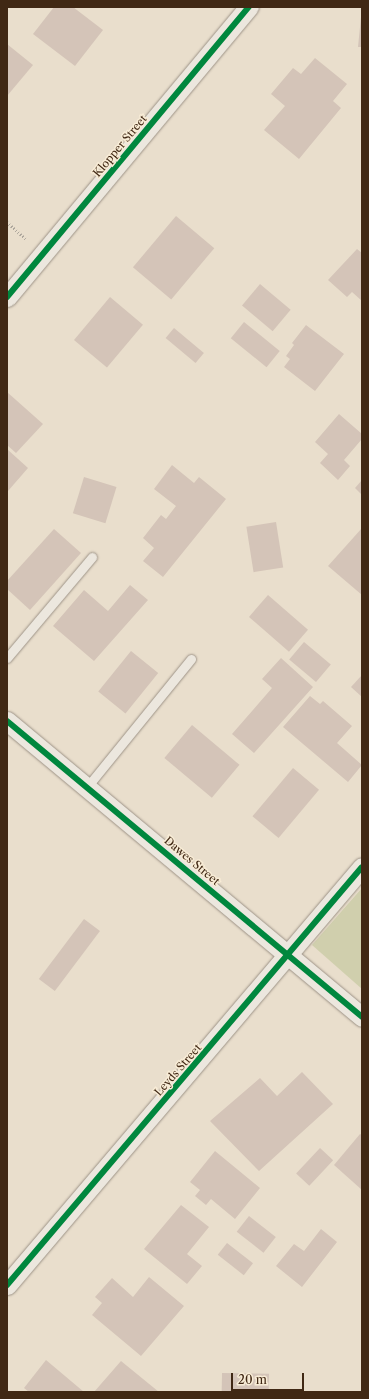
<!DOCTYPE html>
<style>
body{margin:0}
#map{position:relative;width:369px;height:1399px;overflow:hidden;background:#e9decc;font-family:"Libre Caslon Text",serif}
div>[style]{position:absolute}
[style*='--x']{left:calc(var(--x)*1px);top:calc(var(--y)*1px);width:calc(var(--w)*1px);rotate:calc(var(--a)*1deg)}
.green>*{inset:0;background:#d0cfad}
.building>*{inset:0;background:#d4c4b8;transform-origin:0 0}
.path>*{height:2.5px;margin-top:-1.25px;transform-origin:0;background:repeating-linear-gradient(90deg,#ada69c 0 1px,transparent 0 3px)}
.roads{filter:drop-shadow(0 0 1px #9d9387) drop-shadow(0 0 1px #9d9387)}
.lane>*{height:9px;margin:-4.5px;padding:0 4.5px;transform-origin:4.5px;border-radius:4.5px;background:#ece7de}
.street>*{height:19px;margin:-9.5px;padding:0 9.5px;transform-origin:9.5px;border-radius:9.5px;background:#ece7de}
.cycleway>*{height:6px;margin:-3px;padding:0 3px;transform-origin:3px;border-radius:3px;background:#00873e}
span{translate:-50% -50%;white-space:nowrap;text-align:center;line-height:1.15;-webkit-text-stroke:3px #f8ecd6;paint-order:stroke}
.street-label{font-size:11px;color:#402814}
.frame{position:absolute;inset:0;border:8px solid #402814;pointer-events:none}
.scale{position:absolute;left:231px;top:1373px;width:73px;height:18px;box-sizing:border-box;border:2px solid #402814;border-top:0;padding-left:5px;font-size:12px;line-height:14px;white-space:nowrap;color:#402814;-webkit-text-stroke:3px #f8ecd6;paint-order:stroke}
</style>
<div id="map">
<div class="green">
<div style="clip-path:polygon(362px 888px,362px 989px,312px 945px)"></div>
</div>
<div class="building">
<div style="clip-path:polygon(54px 7px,73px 7px,103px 30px,75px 66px,33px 34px)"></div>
<div style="clip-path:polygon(361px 17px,362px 17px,362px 47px,358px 47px)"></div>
<div style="clip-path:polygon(7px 44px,33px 65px,7px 96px)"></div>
<div style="clip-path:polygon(315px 58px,347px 84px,333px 101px,341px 108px,299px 159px,264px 130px,285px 106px,271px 94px,293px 68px,301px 74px)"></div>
<div style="left:176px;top:216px;width:50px;height:67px;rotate:40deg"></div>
<div style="clip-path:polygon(357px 249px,362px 253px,362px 301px,352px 292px,347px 297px,328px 280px)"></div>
<div style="left:260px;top:284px;width:40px;height:28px;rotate:40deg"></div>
<div style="left:110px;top:297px;width:43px;height:56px;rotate:40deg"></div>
<div style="left:244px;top:322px;width:46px;height:21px;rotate:39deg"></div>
<div style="clip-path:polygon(306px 325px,344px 354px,315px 391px,284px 367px,290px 359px,286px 356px,294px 345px,292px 343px)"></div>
<div style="left:174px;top:328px;width:39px;height:13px;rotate:40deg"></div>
<div style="clip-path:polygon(7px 392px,43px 424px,16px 453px,7px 445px)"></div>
<div style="clip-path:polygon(339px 414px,362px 434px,362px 439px,344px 460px,350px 466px,338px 480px,320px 463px,328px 454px,315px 442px)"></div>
<div style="clip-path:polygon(7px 449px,28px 468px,8px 491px,7px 490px)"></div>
<div style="clip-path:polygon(172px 465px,194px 483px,199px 477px,226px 499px,163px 577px,143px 561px,154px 548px,143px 538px,161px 515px,166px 519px,176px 506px,154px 489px)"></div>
<div style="left:84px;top:477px;width:34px;height:38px;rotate:17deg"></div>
<div style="clip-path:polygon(362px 480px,362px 495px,355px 488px)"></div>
<div style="left:276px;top:522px;width:46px;height:30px;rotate:81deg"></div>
<div style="clip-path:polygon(362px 528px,362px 595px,328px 566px)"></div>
<div style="clip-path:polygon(54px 529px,81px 553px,30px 610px,7px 589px,7px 581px)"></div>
<div style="clip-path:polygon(130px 585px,148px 600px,94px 661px,53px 626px,84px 590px,108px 611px)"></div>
<div style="left:268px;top:595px;width:53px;height:29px;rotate:41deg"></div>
<div style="left:304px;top:642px;width:35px;height:23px;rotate:40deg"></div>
<div style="left:131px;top:651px;width:35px;height:52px;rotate:39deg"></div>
<div style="clip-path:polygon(281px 658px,313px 687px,254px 753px,232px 734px,272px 688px,262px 679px)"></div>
<div style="clip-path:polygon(362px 675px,362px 697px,351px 687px)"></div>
<div style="clip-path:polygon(310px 696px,320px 704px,323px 701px,352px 726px,337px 743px,362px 765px,348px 782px,283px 727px)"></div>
<div style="left:192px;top:725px;width:62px;height:43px;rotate:40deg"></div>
<div style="left:293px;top:768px;width:34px;height:63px;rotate:40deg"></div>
<div style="left:84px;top:919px;width:20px;height:75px;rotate:37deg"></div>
<div style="clip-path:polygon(302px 1072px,333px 1104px,259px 1171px,210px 1121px,260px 1078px,277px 1096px)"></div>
<div style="clip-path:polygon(360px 1134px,362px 1135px,362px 1190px,334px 1165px)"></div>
<div style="left:320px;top:1148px;width:18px;height:35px;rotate:43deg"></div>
<div style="clip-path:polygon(215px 1151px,260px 1188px,235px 1219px,211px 1199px,206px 1205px,195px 1196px,200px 1190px,190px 1182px)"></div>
<div style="clip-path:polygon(181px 1205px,209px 1227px,187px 1254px,202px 1266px,187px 1284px,144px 1249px)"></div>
<div style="left:249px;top:1216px;width:34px;height:20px;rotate:38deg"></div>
<div style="clip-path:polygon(321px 1229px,337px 1242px,302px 1287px,276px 1266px,294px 1244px,304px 1251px)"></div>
<div style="left:227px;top:1243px;width:33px;height:15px;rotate:38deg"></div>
<div style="clip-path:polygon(149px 1277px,184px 1306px,141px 1356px,92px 1315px,102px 1303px,95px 1297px,112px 1278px,133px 1297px)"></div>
<div style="clip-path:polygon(46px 1360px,84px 1392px,29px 1392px,24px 1388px)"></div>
<div style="clip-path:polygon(121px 1361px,159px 1392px,94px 1392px)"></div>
<div style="left:222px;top:1373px;width:47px;height:19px;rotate:1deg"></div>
</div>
<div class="path">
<div style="--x:7;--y:222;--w:25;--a:42"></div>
</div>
<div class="roads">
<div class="lane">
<div style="--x:7;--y:658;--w:132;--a:-49.9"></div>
<div style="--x:87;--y:787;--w:165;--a:-50.9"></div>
</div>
<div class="street">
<div style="--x:7;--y:297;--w:378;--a:-50.2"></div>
<div style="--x:7;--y:721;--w:462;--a:39.8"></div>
<div style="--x:7;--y:1285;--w:548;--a:-49.66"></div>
</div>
</div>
<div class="cycleway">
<div style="--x:7;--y:297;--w:378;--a:-50.2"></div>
<div style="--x:7;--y:721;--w:462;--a:39.8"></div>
<div style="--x:7;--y:1285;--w:548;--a:-49.66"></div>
</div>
<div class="street-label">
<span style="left:120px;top:146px;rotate:-50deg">Klopper Street</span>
<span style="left:192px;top:861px;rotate:40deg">Dawes Street</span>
<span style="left:178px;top:1070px;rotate:-49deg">Leyds Street</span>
</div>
<div class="frame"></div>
<div class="scale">20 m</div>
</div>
